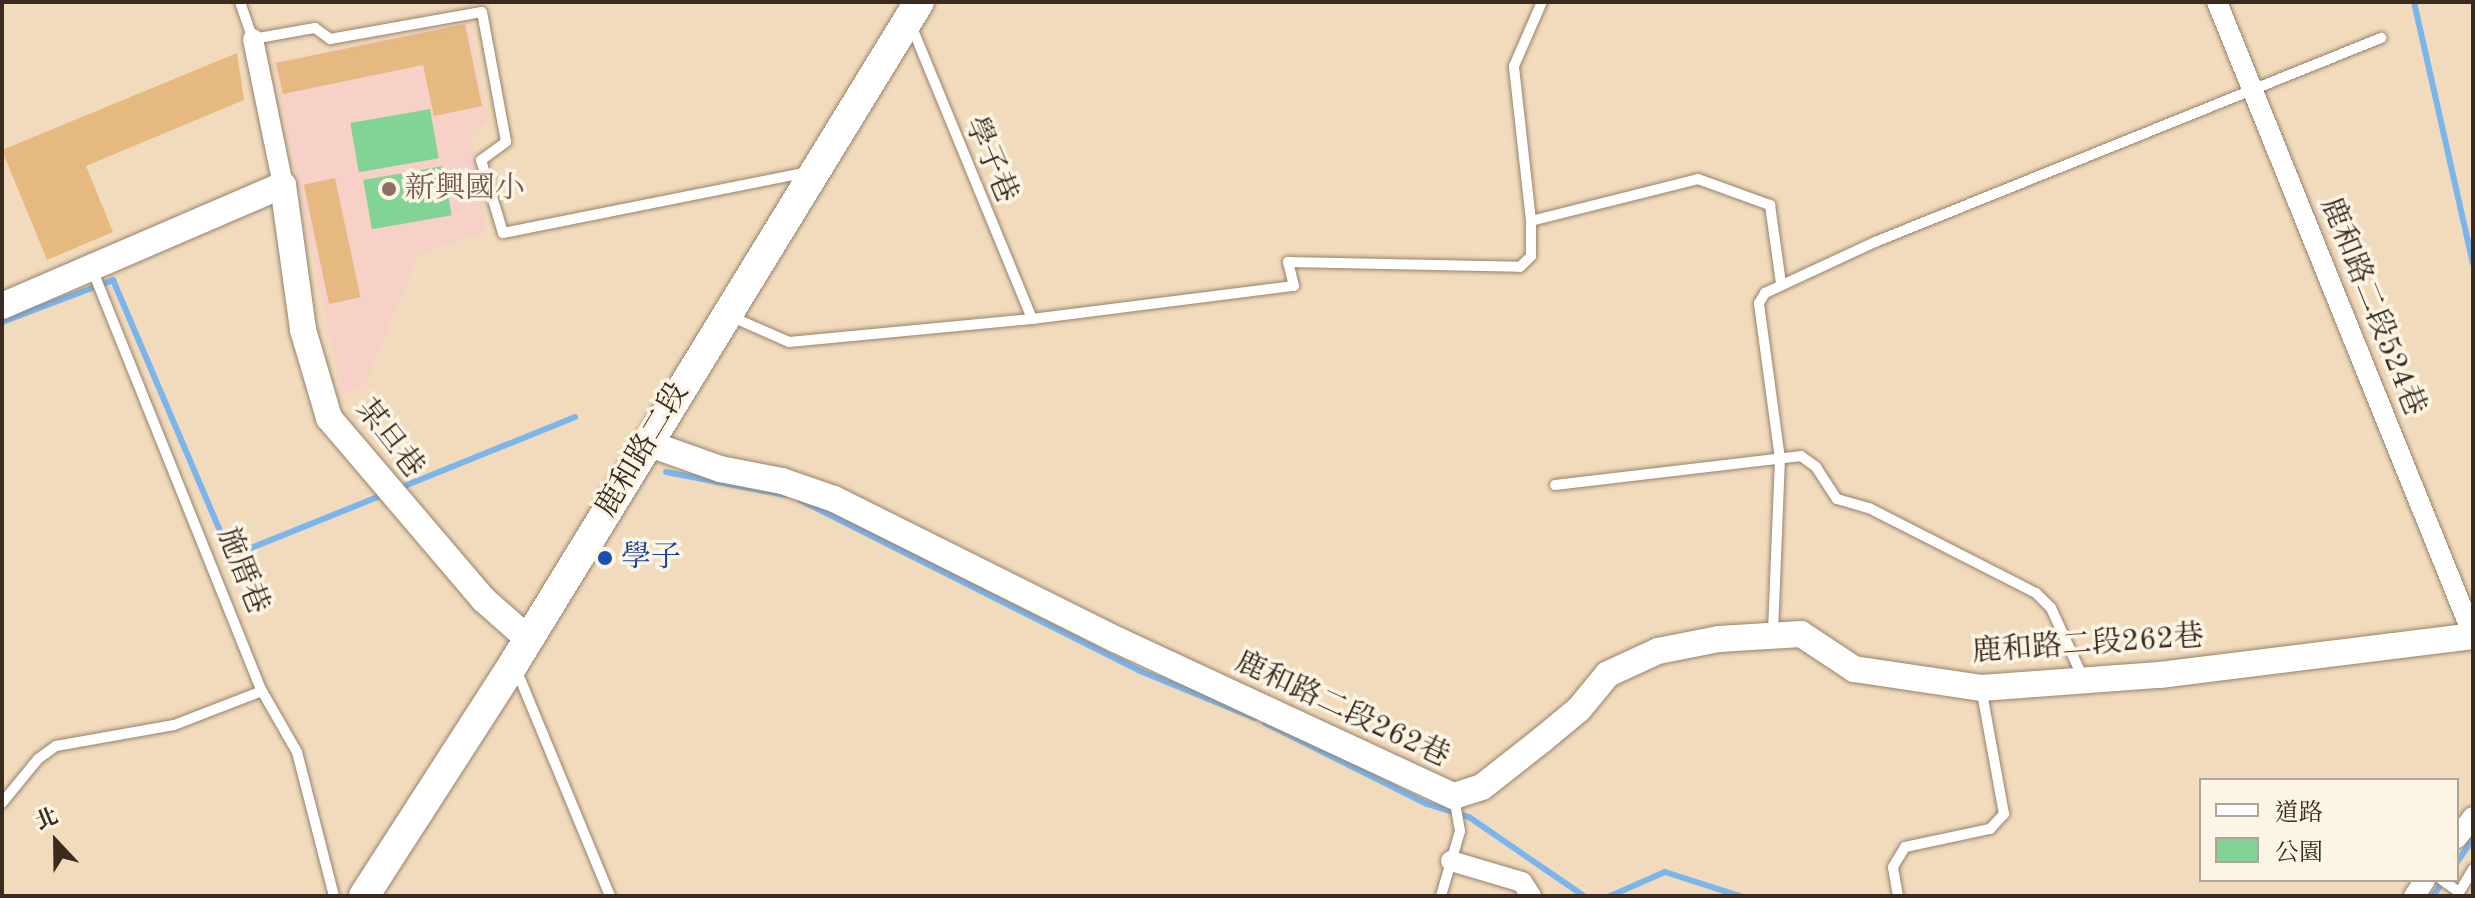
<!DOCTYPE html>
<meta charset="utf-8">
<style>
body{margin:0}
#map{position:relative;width:2475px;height:898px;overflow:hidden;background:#f2dbbc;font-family:"Old Standard TT","Noto Serif TC",serif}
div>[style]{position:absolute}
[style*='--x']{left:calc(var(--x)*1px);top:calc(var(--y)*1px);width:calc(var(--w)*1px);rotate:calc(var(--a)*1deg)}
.built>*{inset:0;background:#f7d1c7}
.green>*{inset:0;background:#81d495;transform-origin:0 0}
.stream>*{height:6px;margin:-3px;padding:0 3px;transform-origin:3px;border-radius:3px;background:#7ab5ec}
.building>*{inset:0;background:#e5b97f;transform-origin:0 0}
.roads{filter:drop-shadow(0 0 2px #96826d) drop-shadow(0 0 2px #96826d)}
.service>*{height:10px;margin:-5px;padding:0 5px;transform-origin:5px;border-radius:5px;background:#fff}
.minor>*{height:20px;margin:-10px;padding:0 10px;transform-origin:10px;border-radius:10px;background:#fff}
.tertiary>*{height:26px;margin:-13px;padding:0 13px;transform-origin:13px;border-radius:13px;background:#fff}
.secondary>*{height:30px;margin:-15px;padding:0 15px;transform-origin:15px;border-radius:15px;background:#fff}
.dots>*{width:22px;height:22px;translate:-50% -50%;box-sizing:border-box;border:4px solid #fcf5e5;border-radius:50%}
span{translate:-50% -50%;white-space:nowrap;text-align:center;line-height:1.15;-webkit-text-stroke:7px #fcf5e5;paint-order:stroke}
.street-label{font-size:30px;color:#3b2a1e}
.education-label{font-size:30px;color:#785e54}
.left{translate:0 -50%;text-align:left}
.transit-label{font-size:30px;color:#164399}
.frame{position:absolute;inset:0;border:4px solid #3b2a1e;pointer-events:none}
.legend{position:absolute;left:2199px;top:778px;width:260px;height:104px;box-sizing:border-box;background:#fcf5e5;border:2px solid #afa495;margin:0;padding:10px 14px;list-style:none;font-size:24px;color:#3b2a1e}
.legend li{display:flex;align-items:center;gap:16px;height:40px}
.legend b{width:40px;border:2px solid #afa495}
.north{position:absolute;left:16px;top:802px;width:80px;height:80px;-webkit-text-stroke:6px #fcf5e5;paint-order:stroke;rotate:338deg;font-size:22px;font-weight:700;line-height:32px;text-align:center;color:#3b2a1e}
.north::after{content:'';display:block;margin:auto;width:28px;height:36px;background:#3b2a1e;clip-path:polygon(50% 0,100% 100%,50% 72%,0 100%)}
</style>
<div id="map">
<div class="built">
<div style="clip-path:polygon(469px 21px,488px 120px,470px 136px,486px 232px,419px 254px,365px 386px,342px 395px,273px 62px)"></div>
</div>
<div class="green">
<div style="left:430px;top:109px;width:50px;height:81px;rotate:80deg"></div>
<div style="left:443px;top:166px;width:50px;height:81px;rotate:80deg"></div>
</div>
<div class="stream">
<div style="--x:2414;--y:2;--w:268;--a:77.3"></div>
<div style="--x:2;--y:322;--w:119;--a:-20.7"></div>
<div style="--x:113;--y:280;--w:300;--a:66.9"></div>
<div style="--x:231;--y:556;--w:164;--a:-21.9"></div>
<div style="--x:666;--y:472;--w:122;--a:10.9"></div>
<div style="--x:397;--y:489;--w:192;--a:-22"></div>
<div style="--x:800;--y:500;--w:381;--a:26.7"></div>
<div style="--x:1140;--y:671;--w:124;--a:22.2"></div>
<div style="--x:1265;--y:723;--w:181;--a:26.6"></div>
<div style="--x:1427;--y:804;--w:44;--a:17.2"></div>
<div style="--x:1469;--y:817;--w:140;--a:34.5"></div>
<div style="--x:2457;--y:862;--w:28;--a:-55"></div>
<div style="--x:1610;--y:896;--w:60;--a:-23.6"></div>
<div style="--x:1665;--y:872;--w:79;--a:17.7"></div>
<div style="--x:2433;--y:896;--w:19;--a:-55"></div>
</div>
<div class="building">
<div style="clip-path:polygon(465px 24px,482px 106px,434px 116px,423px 65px,283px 94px,276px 63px)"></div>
<div style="clip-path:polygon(237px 53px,244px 100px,86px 166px,113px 232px,47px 260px,2px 150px)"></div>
<div style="left:335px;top:178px;width:122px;height:32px;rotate:78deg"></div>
</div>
<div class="roads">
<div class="service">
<div style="--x:240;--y:2;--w:39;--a:71"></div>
<div style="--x:253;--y:39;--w:63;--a:-10.1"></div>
<div style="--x:315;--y:28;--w:19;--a:36"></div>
<div style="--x:330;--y:39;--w:154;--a:-10.1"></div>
<div style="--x:482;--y:12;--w:132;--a:79.5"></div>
<div style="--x:506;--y:142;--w:31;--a:144"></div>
<div style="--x:481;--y:160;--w:76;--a:73.2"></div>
<div style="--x:503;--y:233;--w:307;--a:-11.3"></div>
<div style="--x:911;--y:25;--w:318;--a:67.6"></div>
<div style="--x:1531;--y:221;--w:156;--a:-96.3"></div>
<div style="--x:1514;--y:66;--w:70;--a:-66.4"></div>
<div style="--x:92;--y:269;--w:455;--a:68.1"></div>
<div style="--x:262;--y:691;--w:70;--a:60.2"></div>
<div style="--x:297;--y:752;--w:149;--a:75.6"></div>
<div style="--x:732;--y:317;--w:62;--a:23.7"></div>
<div style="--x:789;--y:342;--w:244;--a:-5.4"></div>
<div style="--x:1032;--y:319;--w:264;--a:-7.2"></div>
<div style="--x:1294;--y:286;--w:25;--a:-104"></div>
<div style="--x:1288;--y:262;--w:232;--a:1.2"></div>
<div style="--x:1520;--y:267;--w:16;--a:-45"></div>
<div style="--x:1531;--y:256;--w:35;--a:-90"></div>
<div style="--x:1531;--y:221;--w:172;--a:-14.1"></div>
<div style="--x:1698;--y:179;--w:77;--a:19.9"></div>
<div style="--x:1770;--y:205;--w:79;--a:82"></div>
<div style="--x:1555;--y:485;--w:248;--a:-6.7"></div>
<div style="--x:1801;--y:456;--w:19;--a:36"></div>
<div style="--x:1816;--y:467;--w:38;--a:57"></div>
<div style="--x:1837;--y:499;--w:33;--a:16"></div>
<div style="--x:1869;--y:508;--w:187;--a:27"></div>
<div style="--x:2036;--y:593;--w:21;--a:45"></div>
<div style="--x:2051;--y:608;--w:79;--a:65.4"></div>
<div style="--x:1773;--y:632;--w:173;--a:-87.7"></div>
<div style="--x:1780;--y:459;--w:157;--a:-97.7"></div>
<div style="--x:1759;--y:303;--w:12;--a:-59"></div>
<div style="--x:1765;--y:293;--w:121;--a:-24.9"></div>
<div style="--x:1875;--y:242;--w:546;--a:-21.96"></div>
<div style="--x:516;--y:669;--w:246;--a:67.5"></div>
<div style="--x:2;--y:803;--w:57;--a:-50.7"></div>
<div style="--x:38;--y:759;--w:22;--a:-36"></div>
<div style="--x:56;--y:746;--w:120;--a:-10.1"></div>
<div style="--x:174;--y:725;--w:94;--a:-21.1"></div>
<div style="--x:2442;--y:880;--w:19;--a:35"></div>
<div style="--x:1441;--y:896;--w:68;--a:-73.7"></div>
<div style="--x:1460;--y:831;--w:35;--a:-100"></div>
<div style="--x:1898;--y:896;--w:29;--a:-100"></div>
<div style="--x:1893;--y:867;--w:23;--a:-59"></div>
<div style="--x:1905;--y:847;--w:87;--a:-12"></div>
<div style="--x:1990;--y:829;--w:21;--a:-47"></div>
<div style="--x:2004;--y:814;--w:128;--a:-100.3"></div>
<div style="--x:2457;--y:896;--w:31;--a:-59"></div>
</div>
<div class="minor">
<div style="--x:2217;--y:2;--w:683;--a:67.98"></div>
<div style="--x:253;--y:39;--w:149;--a:78.4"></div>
<div style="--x:2457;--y:838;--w:26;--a:-53"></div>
<div style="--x:1451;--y:861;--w:74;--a:16.5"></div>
<div style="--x:1522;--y:882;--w:17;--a:57"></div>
<div style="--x:2414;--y:896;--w:19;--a:-55"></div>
</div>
<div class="tertiary">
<div style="--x:2;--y:306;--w:306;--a:-23.3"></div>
<div style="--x:283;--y:185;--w:146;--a:82.1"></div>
<div style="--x:303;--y:330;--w:92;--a:73.5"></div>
<div style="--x:329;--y:418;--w:238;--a:49.6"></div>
<div style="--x:483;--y:599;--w:60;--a:41.6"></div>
<div style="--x:647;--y:443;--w:77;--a:19.6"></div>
<div style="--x:720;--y:469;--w:63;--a:11"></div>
<div style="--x:782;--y:481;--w:55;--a:19.1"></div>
<div style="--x:834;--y:499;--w:314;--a:26.5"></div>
<div style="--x:1115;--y:639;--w:374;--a:24.9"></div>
<div style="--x:1454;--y:796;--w:29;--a:-18"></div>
<div style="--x:1482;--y:787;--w:78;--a:-38.2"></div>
<div style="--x:1543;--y:739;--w:47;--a:-39.8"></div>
<div style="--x:1579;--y:709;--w:45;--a:-50.4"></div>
<div style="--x:1608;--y:674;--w:55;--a:-24.7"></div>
<div style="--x:1658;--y:651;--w:62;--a:-11.1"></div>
<div style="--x:1719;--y:639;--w:82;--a:-3.5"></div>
<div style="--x:1801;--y:634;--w:64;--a:33.4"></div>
<div style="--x:1854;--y:669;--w:128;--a:8.5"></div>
<div style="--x:1981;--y:688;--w:179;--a:-4.2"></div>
<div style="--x:2160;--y:675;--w:315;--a:-7.1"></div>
</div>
<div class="secondary">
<div style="--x:364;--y:896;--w:277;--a:-57.2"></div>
<div style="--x:514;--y:663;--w:775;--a:-58.5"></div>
</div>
</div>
<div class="dots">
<div style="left:389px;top:189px;background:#8d6e63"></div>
<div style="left:605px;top:558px;background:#1a4fb4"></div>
</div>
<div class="street-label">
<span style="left:990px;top:160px;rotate:67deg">學子巷</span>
<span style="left:2372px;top:307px;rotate:68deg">鹿和路二段524巷</span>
<span style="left:389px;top:439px;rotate:52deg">某旦巷</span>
<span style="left:643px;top:450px;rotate:-59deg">鹿和路二段</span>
<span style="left:242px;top:571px;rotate:68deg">施厝巷</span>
<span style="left:2088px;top:645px;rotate:-4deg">鹿和路二段262巷</span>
<span style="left:1342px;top:710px;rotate:25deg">鹿和路二段262巷</span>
</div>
<div class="education-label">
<span class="left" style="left:405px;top:189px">新興國小</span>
</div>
<div class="transit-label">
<span class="left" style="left:621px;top:558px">學子</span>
</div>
<div class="frame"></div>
<ul class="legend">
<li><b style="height:10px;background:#fff"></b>道路</li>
<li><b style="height:22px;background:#81d495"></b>公園</li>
</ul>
<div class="north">北</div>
</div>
